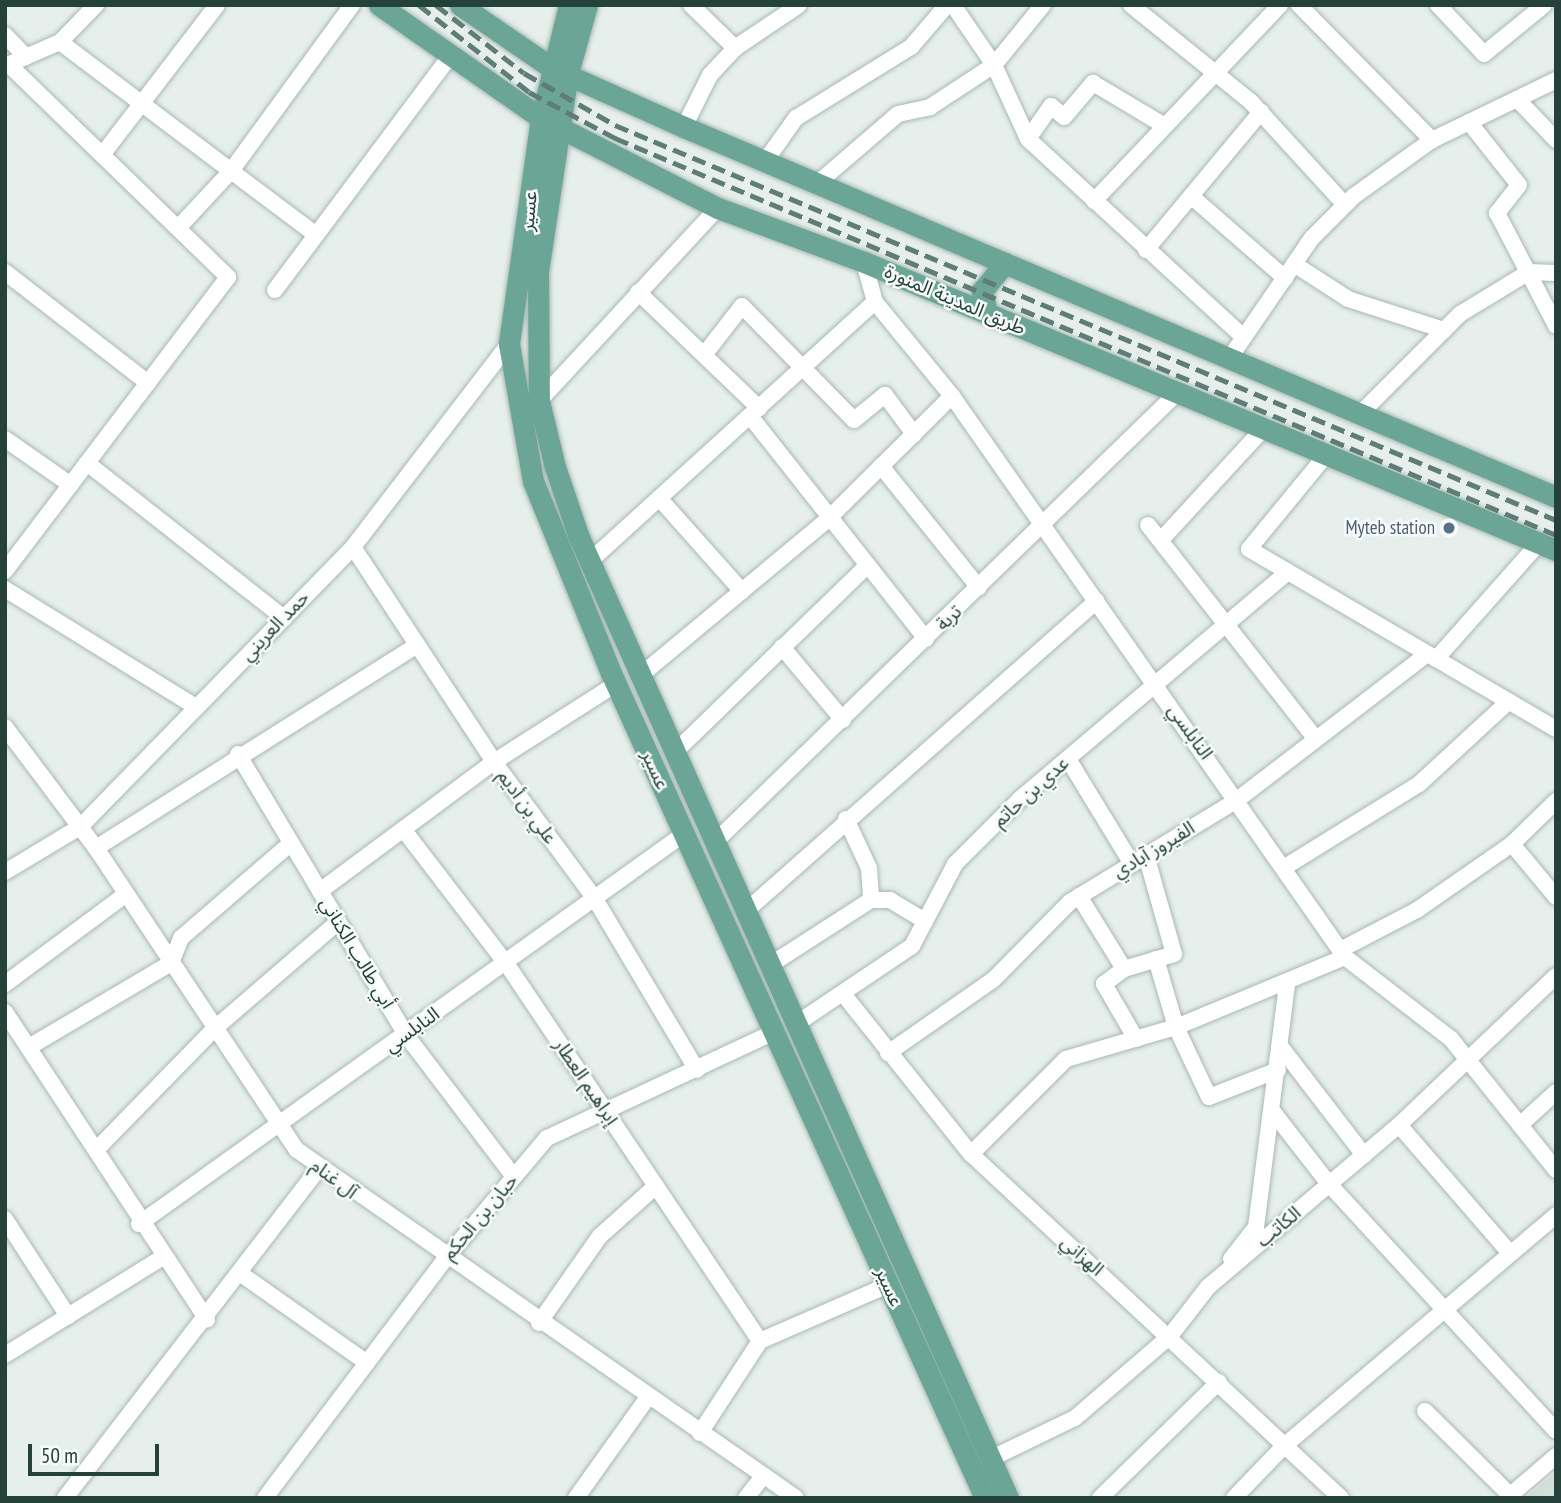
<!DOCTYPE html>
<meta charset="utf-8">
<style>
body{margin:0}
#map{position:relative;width:1561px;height:1503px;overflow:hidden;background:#e6efeb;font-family:"PT Sans Narrow","Noto Sans Arabic",sans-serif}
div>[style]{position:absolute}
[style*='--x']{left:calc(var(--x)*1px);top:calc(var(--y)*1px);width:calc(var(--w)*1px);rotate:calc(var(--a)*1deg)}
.built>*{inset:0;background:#d4dfda}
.roads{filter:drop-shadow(0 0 2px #a8b8b2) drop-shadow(0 0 2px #a8b8b2)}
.street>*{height:16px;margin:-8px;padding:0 8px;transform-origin:8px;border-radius:8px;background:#fff}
.primary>*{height:21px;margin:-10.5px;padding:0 10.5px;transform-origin:10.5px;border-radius:10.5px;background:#6aa596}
.rail>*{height:5px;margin-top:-2.5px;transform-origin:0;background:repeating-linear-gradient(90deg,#5f7d75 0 14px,transparent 0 21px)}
.dots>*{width:19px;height:19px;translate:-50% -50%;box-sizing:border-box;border:4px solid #f7fbf9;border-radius:50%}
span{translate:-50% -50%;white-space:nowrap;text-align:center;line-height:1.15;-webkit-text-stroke:5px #f7fbf9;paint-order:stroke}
.street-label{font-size:19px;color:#24423a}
.service-label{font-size:19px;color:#4e5e75}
.right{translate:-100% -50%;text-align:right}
.frame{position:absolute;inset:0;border:7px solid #24423a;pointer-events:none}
.scale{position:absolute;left:28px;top:1444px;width:131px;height:32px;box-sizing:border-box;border:4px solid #24423a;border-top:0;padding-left:9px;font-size:21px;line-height:24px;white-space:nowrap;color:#24423a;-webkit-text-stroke:5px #f7fbf9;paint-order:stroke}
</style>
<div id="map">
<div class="built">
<div style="clip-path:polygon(1556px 1472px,1556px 1498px,1525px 1498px)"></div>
</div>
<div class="roads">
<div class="street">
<div style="--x:691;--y:5;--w:62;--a:44.3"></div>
<div style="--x:953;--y:5;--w:73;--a:55.7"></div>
<div style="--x:994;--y:65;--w:81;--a:65.3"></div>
<div style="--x:1028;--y:139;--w:292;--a:42.6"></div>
<div style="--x:1131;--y:5;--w:154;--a:38.9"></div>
<div style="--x:1251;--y:102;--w:139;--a:47.6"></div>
<div style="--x:1299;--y:5;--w:190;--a:45.4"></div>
<div style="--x:1438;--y:5;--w:67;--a:46.8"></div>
<div style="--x:1484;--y:54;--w:77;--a:-39.2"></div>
<div style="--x:5;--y:35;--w:30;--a:46"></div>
<div style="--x:60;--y:42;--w:319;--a:37"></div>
<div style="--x:5;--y:66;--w:60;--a:-23.6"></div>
<div style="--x:60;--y:42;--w:52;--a:-45.8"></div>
<div style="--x:1517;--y:99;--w:57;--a:46.4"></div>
<div style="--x:1469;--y:122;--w:80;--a:51.6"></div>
<div style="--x:1519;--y:185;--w:36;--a:128"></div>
<div style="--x:1497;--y:213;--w:127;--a:62.4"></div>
<div style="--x:684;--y:127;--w:58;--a:-63.4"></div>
<div style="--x:710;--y:75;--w:37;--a:-47"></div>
<div style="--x:735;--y:48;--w:77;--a:-33.9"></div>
<div style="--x:1028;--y:139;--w:40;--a:-55.1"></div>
<div style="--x:1051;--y:106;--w:17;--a:40"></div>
<div style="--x:1064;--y:117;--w:45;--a:-49.5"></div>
<div style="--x:1093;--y:83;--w:84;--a:30.8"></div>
<div style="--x:102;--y:155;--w:189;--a:-52.5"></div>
<div style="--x:766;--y:160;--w:52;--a:-54.5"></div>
<div style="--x:796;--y:118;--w:135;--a:-31.7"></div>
<div style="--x:911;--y:47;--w:55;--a:-49.4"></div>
<div style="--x:819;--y:182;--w:104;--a:-40.7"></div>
<div style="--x:898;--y:114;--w:33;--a:-12"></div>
<div style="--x:930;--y:107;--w:77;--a:-33.3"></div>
<div style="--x:994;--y:65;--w:77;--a:-50.8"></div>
<div style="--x:1191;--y:196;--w:125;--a:41.1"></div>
<div style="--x:1094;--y:201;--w:270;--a:-46.5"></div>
<div style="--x:178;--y:228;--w:78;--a:-47.1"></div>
<div style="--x:231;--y:171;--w:205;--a:-53.9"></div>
<div style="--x:1146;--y:250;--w:180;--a:-50.2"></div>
<div style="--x:864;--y:262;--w:41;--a:74.6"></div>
<div style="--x:875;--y:302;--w:122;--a:50.7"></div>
<div style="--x:952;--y:396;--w:685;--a:54.99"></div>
<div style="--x:1345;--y:957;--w:134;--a:37.7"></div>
<div style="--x:1451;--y:1039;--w:168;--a:51.3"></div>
<div style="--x:1294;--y:264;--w:64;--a:32.9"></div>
<div style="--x:1348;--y:299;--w:101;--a:17.9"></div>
<div style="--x:5;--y:272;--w:181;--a:37.8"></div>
<div style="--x:275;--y:290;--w:292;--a:-53.2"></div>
<div style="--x:638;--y:292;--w:168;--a:43.8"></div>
<div style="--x:704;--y:355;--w:62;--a:-52.2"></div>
<div style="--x:742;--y:306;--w:160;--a:45.5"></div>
<div style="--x:854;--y:420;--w:40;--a:-39"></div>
<div style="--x:885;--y:395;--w:49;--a:53.4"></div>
<div style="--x:1229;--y:359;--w:147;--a:-55.6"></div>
<div style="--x:1312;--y:238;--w:59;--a:-45"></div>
<div style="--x:1354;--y:196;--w:96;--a:-35.7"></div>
<div style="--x:1432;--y:140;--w:138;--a:-25.8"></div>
<div style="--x:539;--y:401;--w:263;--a:-47.2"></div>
<div style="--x:1360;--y:414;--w:141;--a:-45"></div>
<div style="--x:1460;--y:314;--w:81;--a:-31.3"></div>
<div style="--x:1529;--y:272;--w:27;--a:2"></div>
<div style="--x:750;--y:416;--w:284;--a:51.7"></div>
<div style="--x:5;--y:439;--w:80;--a:34.9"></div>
<div style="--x:1327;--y:454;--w:123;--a:129.4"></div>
<div style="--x:1249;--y:549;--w:356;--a:30.4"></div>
<div style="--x:87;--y:463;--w:251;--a:38.2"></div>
<div style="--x:881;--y:466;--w:156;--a:51.2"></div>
<div style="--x:659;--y:498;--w:125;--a:48.3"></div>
<div style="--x:1148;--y:525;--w:272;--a:51.9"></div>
<div style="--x:1161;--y:540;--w:154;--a:-47.4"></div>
<div style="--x:353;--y:547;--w:257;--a:56.7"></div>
<div style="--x:494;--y:762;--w:170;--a:53.6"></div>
<div style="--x:595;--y:899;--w:199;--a:59.2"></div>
<div style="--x:590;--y:561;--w:385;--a:-42.3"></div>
<div style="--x:5;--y:571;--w:369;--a:-52.8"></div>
<div style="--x:228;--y:277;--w:305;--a:-135.9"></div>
<div style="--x:5;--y:589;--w:225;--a:31.7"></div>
<div style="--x:782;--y:647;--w:95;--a:50.1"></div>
<div style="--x:1436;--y:659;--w:155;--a:-48.4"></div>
<div style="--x:641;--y:675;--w:242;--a:-39.8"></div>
<div style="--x:827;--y:520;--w:176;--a:-44.8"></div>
<div style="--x:5;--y:727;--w:151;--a:53.1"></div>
<div style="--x:96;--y:848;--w:363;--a:56.4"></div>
<div style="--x:297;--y:1150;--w:608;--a:34.89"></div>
<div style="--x:676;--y:751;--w:264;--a:-44.1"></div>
<div style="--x:238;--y:754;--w:327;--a:59.1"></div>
<div style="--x:406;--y:1035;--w:178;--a:52.7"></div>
<div style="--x:1068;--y:759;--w:123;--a:58.6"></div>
<div style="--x:846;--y:819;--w:54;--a:64.9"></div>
<div style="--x:869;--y:868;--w:32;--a:86"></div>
<div style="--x:403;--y:829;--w:169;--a:52.5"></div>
<div style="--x:506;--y:963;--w:455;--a:56.1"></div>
<div style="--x:716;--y:841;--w:644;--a:-44.18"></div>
<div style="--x:1512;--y:844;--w:69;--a:50.3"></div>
<div style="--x:96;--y:848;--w:380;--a:-32.3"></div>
<div style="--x:1285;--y:867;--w:158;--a:-31.8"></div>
<div style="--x:1419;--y:784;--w:122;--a:-42.7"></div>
<div style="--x:5;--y:872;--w:87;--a:-31"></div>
<div style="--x:80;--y:827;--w:391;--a:-45.7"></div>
<div style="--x:353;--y:547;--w:256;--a:-52.5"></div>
<div style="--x:320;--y:891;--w:217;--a:-36.6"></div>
<div style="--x:494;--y:762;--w:145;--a:-32.6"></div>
<div style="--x:1079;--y:896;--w:86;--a:58.3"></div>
<div style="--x:746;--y:911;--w:468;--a:-41.5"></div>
<div style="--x:1342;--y:949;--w:85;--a:-27.5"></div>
<div style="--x:1417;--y:910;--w:116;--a:-34.8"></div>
<div style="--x:1512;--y:844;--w:62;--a:-44.3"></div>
<div style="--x:1156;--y:959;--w:71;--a:73.6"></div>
<div style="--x:1176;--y:1027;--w:77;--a:64.8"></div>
<div style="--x:1209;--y:1097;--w:74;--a:-21.4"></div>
<div style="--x:770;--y:965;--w:120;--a:-32.8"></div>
<div style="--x:871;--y:900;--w:19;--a:0"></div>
<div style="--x:890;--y:900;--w:41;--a:31"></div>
<div style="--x:5;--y:984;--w:151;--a:-36.6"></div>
<div style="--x:844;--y:995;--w:203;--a:51.4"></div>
<div style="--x:971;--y:1154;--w:505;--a:42.91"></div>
<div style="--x:5;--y:1012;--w:368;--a:56.7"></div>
<div style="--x:796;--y:1024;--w:140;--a:-33.9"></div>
<div style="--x:912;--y:946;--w:93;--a:-62.3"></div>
<div style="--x:955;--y:864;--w:92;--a:-45"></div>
<div style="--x:1020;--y:799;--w:351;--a:-40.3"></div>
<div style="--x:1136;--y:1039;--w:64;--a:-120.2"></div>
<div style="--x:1104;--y:984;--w:25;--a:-37"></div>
<div style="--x:1124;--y:969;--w:52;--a:-16.7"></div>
<div style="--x:1174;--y:954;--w:103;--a:-105.8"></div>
<div style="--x:1280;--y:1046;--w:138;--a:52.4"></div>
<div style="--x:29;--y:1047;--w:165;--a:-30.6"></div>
<div style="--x:171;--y:963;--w:27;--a:-68"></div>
<div style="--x:181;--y:938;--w:145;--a:-40.8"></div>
<div style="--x:888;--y:1053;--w:129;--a:-34.9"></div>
<div style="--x:994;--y:979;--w:108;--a:-45.4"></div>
<div style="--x:1070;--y:902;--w:196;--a:-31.4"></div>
<div style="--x:1237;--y:800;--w:240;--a:-37.5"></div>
<div style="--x:1273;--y:1112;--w:91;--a:52.1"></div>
<div style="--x:1329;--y:1184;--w:335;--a:47.4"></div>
<div style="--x:1399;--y:1125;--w:169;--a:49.1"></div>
<div style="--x:1520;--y:1125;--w:49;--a:-42.5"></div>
<div style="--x:98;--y:1148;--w:166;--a:-45.7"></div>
<div style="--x:214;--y:1029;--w:164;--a:-40.8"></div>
<div style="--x:971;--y:1154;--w:134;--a:-45"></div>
<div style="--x:1066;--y:1059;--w:115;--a:-16.2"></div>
<div style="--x:1176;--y:1027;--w:183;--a:-22.5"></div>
<div style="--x:5;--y:1219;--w:116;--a:57"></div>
<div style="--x:139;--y:1224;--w:670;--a:-35.59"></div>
<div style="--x:1231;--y:1259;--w:41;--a:-52"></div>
<div style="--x:1256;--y:1227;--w:244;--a:-82.7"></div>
<div style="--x:241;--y:1274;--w:154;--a:35.2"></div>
<div style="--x:539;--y:1323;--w:106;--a:-55"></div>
<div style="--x:600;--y:1236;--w:75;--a:-41.8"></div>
<div style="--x:5;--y:1355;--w:186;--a:-31.8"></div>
<div style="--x:1425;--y:1411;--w:120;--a:44.7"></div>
<div style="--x:700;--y:1433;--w:110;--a:-56.9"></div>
<div style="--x:760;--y:1341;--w:140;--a:-23.6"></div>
<div style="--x:990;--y:1459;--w:94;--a:-25.8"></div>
<div style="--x:1075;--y:1418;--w:125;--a:-40.8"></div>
<div style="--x:1170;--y:1336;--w:62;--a:-52.2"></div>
<div style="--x:1208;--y:1287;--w:250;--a:-40.3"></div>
<div style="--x:1399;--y:1125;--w:216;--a:-43.5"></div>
<div style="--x:65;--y:1498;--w:415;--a:-52.4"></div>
<div style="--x:265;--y:1498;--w:299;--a:-53"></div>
<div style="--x:445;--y:1259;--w:158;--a:-49.9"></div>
<div style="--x:547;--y:1138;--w:251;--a:-25"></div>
<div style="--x:576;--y:1498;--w:124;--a:-54.5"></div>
<div style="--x:746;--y:1498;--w:28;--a:-52"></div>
<div style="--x:1100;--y:1498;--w:166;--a:-44.3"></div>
<div style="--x:1234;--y:1498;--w:72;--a:-46.1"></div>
<div style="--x:1284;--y:1446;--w:357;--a:-40.3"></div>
<div style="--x:1507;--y:1498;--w:65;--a:-40.6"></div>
</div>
<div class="primary">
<div style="--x:379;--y:5;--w:198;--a:34.9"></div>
<div style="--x:541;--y:118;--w:199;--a:27"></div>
<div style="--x:718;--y:208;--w:156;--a:20.3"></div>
<div style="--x:864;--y:262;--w:750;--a:22.6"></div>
<div style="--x:460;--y:5;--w:112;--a:34.4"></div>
<div style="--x:552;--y:68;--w:145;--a:24.1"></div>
<div style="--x:684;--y:127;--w:947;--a:22.99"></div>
<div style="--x:569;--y:5;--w:116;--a:103.9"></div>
<div style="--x:541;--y:118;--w:228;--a:98.1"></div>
<div style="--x:509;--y:344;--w:139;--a:80.1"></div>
<div style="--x:533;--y:481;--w:207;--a:67.9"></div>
<div style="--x:611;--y:673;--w:906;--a:65.61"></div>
<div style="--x:587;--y:5;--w:71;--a:105.6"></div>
<div style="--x:568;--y:73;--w:200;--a:98.6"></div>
<div style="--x:538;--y:271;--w:130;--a:89.6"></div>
<div style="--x:539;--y:401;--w:68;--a:76.4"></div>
<div style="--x:555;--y:467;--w:72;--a:71.3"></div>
<div style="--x:578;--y:535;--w:1055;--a:65.94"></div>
<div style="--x:987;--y:313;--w:23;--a:-103"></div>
<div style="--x:982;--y:291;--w:36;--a:-51"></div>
</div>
</div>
<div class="rail">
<div style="--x:419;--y:5;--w:140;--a:38.3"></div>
<div style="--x:529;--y:92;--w:98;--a:28.1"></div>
<div style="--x:615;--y:138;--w:1021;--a:22.87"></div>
<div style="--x:436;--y:5;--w:111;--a:37.7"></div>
<div style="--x:524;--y:73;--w:105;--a:29.7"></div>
<div style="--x:615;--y:125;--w:1021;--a:22.77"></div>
</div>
<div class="dots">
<div style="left:1449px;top:528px;background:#5c6f8a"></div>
</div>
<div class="street-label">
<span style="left:529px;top:211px;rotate:-85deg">عسير</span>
<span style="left:955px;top:300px;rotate:23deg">طريق المدينة المنورة</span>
<span style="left:949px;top:618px;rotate:-44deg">تربة</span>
<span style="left:275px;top:626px;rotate:-46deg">حمد العريني</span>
<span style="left:1190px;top:732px;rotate:55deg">النابلسي</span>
<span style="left:655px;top:770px;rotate:66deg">عسير</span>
<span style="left:1031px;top:792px;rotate:-42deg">عدي بن حاتم</span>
<span style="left:527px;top:807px;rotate:54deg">علي بن أديم</span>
<span style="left:1154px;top:850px;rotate:-31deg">الفيروز آبادي</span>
<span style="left:357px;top:953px;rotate:59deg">أبي طالب الكناني</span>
<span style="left:412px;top:1030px;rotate:-36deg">النابلسي</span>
<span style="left:586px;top:1082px;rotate:56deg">إبراهيم العطار</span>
<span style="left:334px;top:1179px;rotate:37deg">آل غنام</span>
<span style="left:480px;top:1217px;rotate:-50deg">حبان بن الحكم</span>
<span style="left:1279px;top:1227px;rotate:-40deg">الكاتب</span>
<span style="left:1082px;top:1256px;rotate:42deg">الهزاني</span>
<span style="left:889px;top:1287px;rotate:66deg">عسير</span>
</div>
<div class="service-label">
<span class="right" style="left:1435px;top:528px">Myteb station</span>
</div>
<div class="frame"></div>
<div class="scale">50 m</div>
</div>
